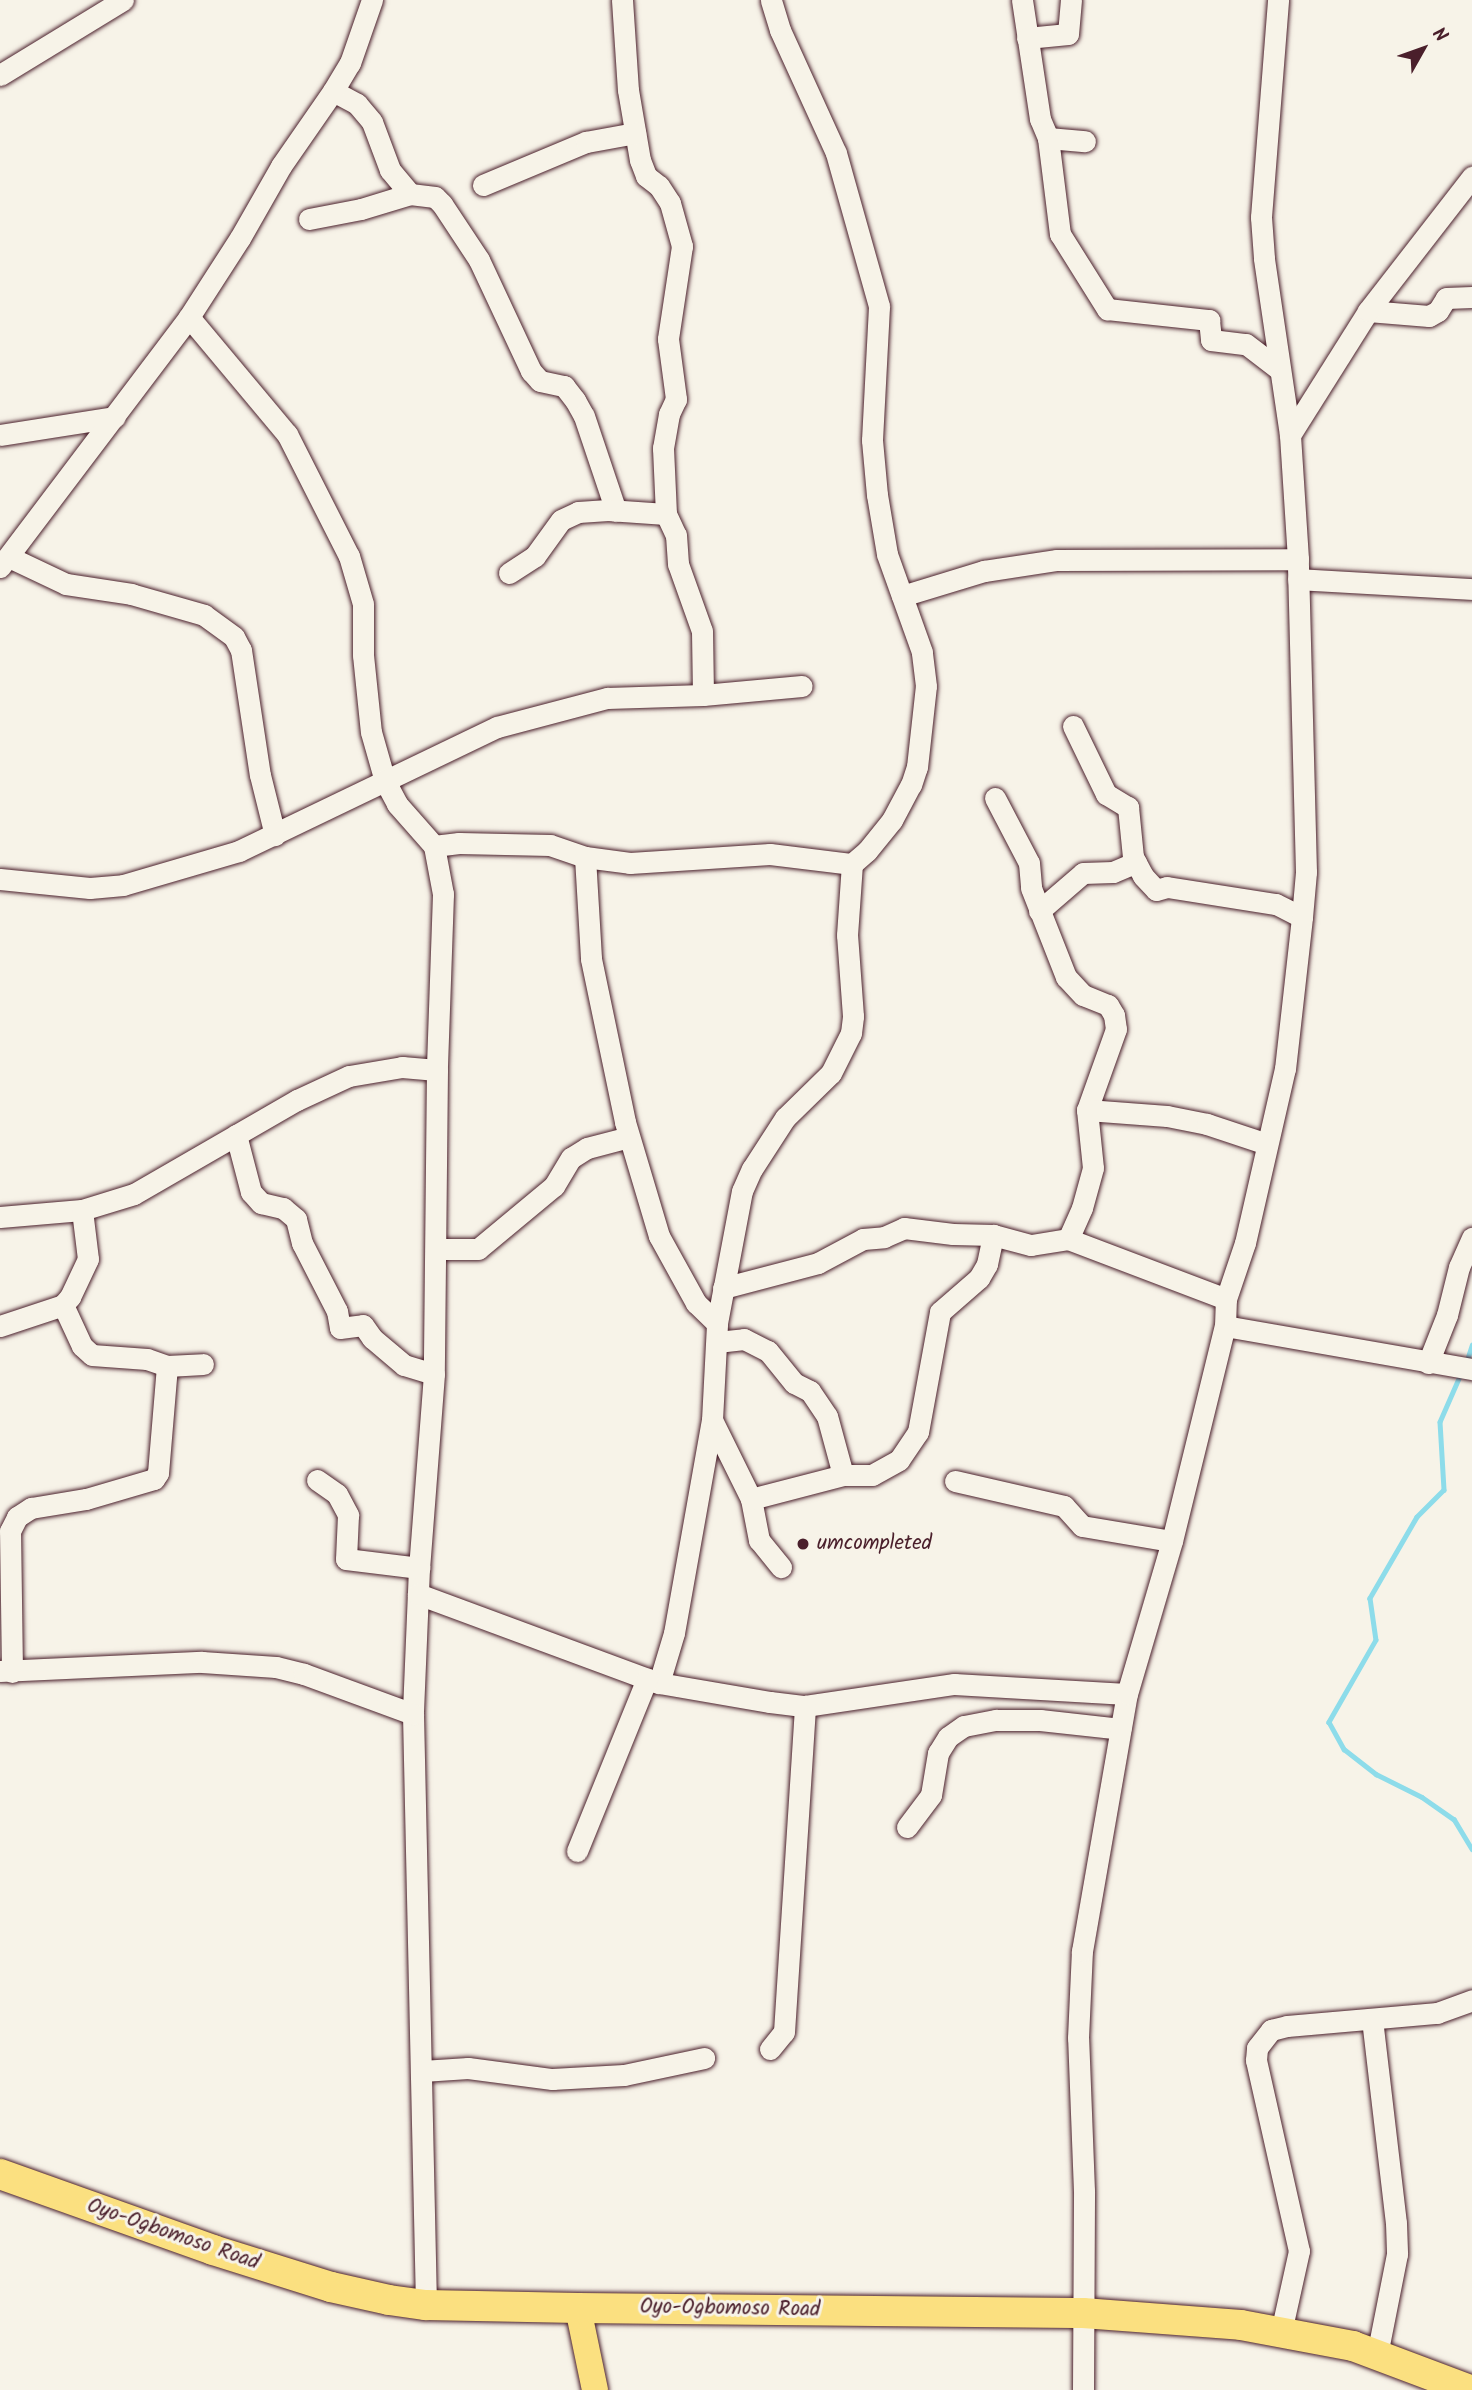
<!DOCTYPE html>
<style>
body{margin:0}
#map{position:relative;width:1472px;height:2390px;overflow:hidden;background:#f7f3e8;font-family:Kalam,sans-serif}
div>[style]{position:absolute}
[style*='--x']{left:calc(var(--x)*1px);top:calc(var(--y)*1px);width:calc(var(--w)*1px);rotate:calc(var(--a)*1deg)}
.stream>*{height:4.5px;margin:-2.25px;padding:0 2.25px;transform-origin:2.25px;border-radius:2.25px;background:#8ddcea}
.roads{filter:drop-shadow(0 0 2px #4a1f2b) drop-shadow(0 0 2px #4a1f2b)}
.minor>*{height:21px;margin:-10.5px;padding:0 10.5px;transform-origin:10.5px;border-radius:10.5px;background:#f7f3e8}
.major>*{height:26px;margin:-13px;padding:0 13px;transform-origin:13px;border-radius:13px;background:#fbe080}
.highway>*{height:30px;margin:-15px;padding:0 15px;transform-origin:15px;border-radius:15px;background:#fbe080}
.dots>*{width:19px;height:19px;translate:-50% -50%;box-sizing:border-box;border:4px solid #f7f3e8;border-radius:50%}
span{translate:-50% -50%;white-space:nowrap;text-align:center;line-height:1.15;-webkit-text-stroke:6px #f7f3e8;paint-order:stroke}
.poi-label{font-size:21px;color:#4a1f2b}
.left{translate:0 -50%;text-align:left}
.street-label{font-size:21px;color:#4a1f2b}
.north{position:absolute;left:1388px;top:14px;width:70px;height:70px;-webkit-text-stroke:5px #f7f3e8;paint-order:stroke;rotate:50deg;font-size:19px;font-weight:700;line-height:28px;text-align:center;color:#4a1f2b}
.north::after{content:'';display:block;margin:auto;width:24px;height:32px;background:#4a1f2b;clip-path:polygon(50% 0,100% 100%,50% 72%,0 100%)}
</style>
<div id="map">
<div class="stream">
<div style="--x:1466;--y:1363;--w:19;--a:-72"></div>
<div style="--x:1461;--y:1374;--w:52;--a:113.6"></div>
<div style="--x:1440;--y:1422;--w:68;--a:86.6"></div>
<div style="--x:1444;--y:1490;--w:38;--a:135"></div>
<div style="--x:1417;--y:1517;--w:94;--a:120.1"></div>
<div style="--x:1370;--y:1598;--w:42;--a:81.9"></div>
<div style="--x:1376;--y:1640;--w:95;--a:119.8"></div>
<div style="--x:1329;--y:1722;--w:31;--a:61"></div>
<div style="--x:1344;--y:1749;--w:41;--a:38"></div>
<div style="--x:1376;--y:1774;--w:51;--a:26.6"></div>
<div style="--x:1422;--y:1797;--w:39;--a:35"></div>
<div style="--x:1454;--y:1819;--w:35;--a:59"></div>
</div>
<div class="roads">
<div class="minor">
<div style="--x:622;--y:0;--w:90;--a:86.2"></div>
<div style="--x:628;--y:90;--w:71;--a:80.3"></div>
<div style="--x:640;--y:160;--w:17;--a:69"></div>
<div style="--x:646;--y:176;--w:16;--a:38"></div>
<div style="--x:659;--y:186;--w:20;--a:57"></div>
<div style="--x:670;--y:203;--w:45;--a:74.4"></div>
<div style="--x:682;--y:246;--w:94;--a:98.6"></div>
<div style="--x:668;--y:339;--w:61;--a:82.4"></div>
<div style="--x:676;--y:399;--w:17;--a:115"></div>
<div style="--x:669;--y:414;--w:35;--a:100"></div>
<div style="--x:663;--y:448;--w:66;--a:87.4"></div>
<div style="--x:666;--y:514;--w:23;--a:65"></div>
<div style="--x:676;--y:535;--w:29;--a:86"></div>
<div style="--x:678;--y:564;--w:71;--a:70.3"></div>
<div style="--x:702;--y:631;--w:64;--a:89.1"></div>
<div style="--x:1022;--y:0;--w:120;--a:81.4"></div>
<div style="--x:1040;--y:119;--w:21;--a:67"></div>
<div style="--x:1048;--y:138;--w:97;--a:82.9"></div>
<div style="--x:1060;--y:234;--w:89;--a:57.9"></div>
<div style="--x:1107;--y:309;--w:103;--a:6.2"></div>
<div style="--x:1209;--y:320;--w:20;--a:84"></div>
<div style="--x:1211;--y:340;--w:35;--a:7"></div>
<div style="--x:1246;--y:344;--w:43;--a:37.4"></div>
<div style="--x:1027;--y:38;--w:41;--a:-5.6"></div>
<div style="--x:1068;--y:34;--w:34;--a:-85"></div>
<div style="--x:0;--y:75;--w:144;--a:-31.4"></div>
<div style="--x:333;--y:91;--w:27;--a:28"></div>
<div style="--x:357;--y:104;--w:23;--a:50"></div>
<div style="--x:372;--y:122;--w:51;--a:69.4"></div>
<div style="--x:390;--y:170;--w:31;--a:50"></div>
<div style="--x:410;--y:194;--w:25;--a:7"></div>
<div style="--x:435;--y:197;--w:10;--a:45"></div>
<div style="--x:442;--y:204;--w:67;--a:56.5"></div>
<div style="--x:479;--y:260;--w:123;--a:64.9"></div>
<div style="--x:531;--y:371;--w:13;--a:48"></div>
<div style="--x:540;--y:381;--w:25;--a:12"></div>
<div style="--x:564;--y:386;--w:18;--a:52"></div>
<div style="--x:575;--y:400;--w:18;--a:61"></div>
<div style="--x:584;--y:416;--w:100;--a:71.4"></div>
<div style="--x:1048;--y:138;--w:37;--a:5"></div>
<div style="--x:483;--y:185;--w:112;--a:-22.7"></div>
<div style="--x:586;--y:142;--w:50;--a:-10.4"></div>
<div style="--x:309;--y:219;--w:53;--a:-10.9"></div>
<div style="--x:361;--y:209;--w:51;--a:-17"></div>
<div style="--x:1368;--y:311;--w:61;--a:4.7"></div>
<div style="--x:1429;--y:316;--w:10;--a:-29"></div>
<div style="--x:1438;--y:311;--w:15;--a:-58"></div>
<div style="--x:1446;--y:298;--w:26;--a:-2"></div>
<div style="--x:189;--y:317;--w:153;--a:50.1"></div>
<div style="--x:287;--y:434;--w:137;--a:63.1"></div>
<div style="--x:349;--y:556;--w:50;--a:73.7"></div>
<div style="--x:363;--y:604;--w:51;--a:90"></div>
<div style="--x:363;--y:655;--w:77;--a:84.1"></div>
<div style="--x:371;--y:732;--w:51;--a:74.1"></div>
<div style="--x:385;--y:781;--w:26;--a:62"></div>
<div style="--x:397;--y:804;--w:56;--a:48.6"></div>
<div style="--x:434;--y:846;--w:49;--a:79.4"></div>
<div style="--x:443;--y:894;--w:176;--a:92"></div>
<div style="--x:437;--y:1070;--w:304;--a:90.6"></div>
<div style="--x:434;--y:1374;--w:195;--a:94.4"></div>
<div style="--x:419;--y:1568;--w:146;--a:92.4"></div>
<div style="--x:413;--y:1714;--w:591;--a:88.74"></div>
<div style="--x:0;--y:435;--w:116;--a:-8.9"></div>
<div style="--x:1290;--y:435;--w:146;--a:-57.8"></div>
<div style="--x:1368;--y:311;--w:170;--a:-52.2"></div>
<div style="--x:9;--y:557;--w:63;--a:25.3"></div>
<div style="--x:66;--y:584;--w:66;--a:8.7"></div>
<div style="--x:131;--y:594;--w:76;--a:16"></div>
<div style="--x:204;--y:615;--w:37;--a:36"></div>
<div style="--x:234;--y:637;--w:15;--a:62"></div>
<div style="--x:241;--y:650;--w:126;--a:81.4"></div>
<div style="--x:260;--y:775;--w:62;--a:76"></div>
<div style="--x:0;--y:567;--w:313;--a:-52.9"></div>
<div style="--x:189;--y:317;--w:94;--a:-57.2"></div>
<div style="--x:240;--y:238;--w:83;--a:-60.3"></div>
<div style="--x:281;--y:166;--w:91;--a:-55.3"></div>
<div style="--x:333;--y:91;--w:33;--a:-59"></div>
<div style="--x:350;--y:63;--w:67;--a:-70.8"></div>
<div style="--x:509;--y:573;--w:31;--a:-33"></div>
<div style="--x:535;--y:556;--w:44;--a:-54.2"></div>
<div style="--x:561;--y:520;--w:19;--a:-25"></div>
<div style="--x:578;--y:512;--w:30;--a:-4"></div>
<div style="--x:608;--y:510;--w:58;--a:3.9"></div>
<div style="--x:1298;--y:579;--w:174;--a:3.3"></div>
<div style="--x:902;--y:596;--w:86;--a:-17"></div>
<div style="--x:984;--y:571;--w:74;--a:-8.6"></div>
<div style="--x:1057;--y:560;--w:241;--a:-0.2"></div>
<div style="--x:1073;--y:726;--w:76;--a:64.1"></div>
<div style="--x:1106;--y:794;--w:26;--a:31"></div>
<div style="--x:1128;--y:807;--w:50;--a:84.3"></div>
<div style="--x:1133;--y:857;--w:21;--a:62"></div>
<div style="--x:1143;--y:876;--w:19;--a:47"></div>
<div style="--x:1156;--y:890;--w:11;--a:-15"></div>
<div style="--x:1167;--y:887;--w:110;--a:8.9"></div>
<div style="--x:1276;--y:904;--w:29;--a:27"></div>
<div style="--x:995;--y:798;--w:73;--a:62.4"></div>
<div style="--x:1029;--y:863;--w:25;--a:85"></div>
<div style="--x:1031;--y:888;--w:96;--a:68.5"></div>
<div style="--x:1066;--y:977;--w:25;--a:47"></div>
<div style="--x:1083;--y:995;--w:27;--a:22"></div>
<div style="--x:1108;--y:1005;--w:12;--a:59"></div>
<div style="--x:1114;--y:1015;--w:14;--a:82"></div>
<div style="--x:1116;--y:1029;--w:86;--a:109.7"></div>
<div style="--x:1087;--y:1110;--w:58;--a:84.1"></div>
<div style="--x:1093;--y:1168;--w:41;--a:105.4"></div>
<div style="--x:1082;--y:1208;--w:34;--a:114"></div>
<div style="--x:434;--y:846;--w:25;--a:-7"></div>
<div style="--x:459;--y:843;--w:91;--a:1.3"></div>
<div style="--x:550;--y:845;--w:37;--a:19"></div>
<div style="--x:585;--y:857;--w:45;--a:7.6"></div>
<div style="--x:630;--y:863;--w:140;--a:-3.7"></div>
<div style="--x:770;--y:854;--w:83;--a:7"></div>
<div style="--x:852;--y:864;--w:20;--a:-41"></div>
<div style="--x:867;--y:851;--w:40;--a:-51"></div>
<div style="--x:892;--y:820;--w:40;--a:-62"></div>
<div style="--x:911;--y:785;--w:19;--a:-72"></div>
<div style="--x:917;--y:767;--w:81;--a:-83.7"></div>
<div style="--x:926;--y:686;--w:34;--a:-97"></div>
<div style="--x:922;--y:652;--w:104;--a:-109.7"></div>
<div style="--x:887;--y:554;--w:60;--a:-99.6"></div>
<div style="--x:877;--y:495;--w:55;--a:-95.2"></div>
<div style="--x:872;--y:440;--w:134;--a:-87"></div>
<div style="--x:879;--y:306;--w:159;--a:-105.7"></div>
<div style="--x:836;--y:153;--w:135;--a:-114.5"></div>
<div style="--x:780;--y:30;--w:31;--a:-107"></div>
<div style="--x:585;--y:857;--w:102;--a:86.6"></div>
<div style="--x:591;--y:959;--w:167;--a:78.2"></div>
<div style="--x:625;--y:1122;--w:119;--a:73.4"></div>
<div style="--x:659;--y:1236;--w:77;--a:61.1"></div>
<div style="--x:696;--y:1303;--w:29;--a:44"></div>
<div style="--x:0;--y:879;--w:90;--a:5.7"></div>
<div style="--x:90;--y:888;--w:33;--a:-5"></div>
<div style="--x:123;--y:885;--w:121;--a:-16.3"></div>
<div style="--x:239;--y:851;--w:286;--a:-25.7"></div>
<div style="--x:497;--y:727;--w:114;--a:-14.8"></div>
<div style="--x:607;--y:698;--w:96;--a:-1.8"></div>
<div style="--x:703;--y:695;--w:99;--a:-5.2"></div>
<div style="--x:1039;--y:911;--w:58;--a:-40.8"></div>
<div style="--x:1083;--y:873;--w:30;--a:-2"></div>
<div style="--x:1113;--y:872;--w:25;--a:-23"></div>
<div style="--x:1087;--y:1110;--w:80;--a:4.3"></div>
<div style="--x:1167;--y:1116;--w:41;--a:11.3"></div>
<div style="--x:1207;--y:1124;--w:63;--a:18.4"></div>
<div style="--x:236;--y:1135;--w:59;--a:75.3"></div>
<div style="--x:251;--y:1192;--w:15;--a:48"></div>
<div style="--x:261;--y:1203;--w:23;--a:13"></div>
<div style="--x:283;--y:1208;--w:17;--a:40"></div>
<div style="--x:296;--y:1219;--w:25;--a:76"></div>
<div style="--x:302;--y:1243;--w:76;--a:62.8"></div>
<div style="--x:337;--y:1311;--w:17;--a:80"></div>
<div style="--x:340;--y:1328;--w:23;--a:-7"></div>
<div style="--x:363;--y:1325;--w:16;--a:55"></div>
<div style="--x:372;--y:1338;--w:42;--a:40.2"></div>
<div style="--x:404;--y:1365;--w:31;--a:17"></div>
<div style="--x:0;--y:1217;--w:82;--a:-4.9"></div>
<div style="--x:82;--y:1210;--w:54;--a:-17.1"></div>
<div style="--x:134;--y:1194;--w:188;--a:-30"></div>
<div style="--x:297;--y:1100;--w:57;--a:-24.8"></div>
<div style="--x:349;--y:1076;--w:54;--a:-9.6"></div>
<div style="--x:402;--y:1067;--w:35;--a:5"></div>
<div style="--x:436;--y:1249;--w:42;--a:0"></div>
<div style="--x:478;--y:1249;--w:99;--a:-39.7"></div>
<div style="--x:554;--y:1186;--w:33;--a:-59"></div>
<div style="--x:571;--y:1158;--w:19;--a:-32"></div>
<div style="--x:587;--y:1148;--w:43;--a:-14.7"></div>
<div style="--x:723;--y:1288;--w:98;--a:-14.7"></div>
<div style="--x:818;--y:1263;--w:51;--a:-28.1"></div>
<div style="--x:863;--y:1239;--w:21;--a:-5"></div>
<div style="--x:884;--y:1237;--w:22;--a:-24"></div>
<div style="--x:904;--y:1228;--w:49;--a:7"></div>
<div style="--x:953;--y:1234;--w:40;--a:1.4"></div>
<div style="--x:993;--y:1235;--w:39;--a:15"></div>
<div style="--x:1031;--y:1245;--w:37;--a:-9"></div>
<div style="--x:1068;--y:1239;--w:169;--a:20.8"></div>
<div style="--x:63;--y:1305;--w:45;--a:65.1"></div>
<div style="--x:82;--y:1346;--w:13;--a:42"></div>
<div style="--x:92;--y:1355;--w:55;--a:4.2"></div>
<div style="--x:147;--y:1359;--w:21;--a:19"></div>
<div style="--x:167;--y:1366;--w:36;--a:-3"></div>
<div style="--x:0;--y:1326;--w:66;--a:-18.4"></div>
<div style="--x:63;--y:1305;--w:11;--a:-49"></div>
<div style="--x:70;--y:1297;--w:42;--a:-64.7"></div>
<div style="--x:88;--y:1259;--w:49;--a:-97"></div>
<div style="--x:1225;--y:1326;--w:251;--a:9.9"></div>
<div style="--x:717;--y:1342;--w:27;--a:-6"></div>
<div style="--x:744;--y:1339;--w:27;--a:27"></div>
<div style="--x:768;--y:1351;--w:41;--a:50.9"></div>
<div style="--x:794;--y:1383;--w:18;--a:27"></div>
<div style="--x:810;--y:1391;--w:30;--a:56"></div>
<div style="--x:827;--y:1416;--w:61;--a:74.8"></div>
<div style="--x:1428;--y:1363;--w:52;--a:-68.4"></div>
<div style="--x:1447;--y:1315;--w:49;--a:-76"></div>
<div style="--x:1459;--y:1267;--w:32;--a:-66"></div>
<div style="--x:712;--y:1420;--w:88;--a:63.7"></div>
<div style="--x:751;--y:1499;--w:42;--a:79"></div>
<div style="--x:759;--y:1540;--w:35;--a:51"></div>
<div style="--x:317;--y:1480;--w:24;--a:35"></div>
<div style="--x:337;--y:1494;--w:24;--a:62"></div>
<div style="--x:348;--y:1515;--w:44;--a:92.6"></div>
<div style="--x:346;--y:1559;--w:74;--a:7"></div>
<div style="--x:955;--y:1481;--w:112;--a:12.9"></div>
<div style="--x:1064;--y:1506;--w:27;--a:48"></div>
<div style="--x:1082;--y:1526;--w:91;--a:9.5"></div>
<div style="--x:751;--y:1499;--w:95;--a:-14.6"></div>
<div style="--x:843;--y:1475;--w:29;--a:0"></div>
<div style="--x:872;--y:1475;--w:31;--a:-29"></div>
<div style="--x:899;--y:1460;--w:34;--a:-56"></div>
<div style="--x:918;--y:1432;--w:122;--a:-79.6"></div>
<div style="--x:940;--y:1312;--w:52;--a:-41.1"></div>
<div style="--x:979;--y:1278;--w:16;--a:-60"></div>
<div style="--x:987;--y:1264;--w:30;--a:-78"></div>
<div style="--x:418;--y:1594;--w:257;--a:20.3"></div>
<div style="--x:659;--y:1683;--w:113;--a:9.7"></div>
<div style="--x:770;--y:1702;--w:35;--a:7"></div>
<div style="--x:805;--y:1706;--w:151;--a:-8.4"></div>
<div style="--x:954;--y:1684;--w:173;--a:3.3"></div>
<div style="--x:0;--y:1671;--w:202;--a:-2.6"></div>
<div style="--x:202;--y:1662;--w:74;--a:3.9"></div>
<div style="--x:276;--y:1667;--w:29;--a:14"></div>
<div style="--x:304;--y:1674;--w:116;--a:20.2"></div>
<div style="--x:12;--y:1672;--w:141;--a:-90.8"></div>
<div style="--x:10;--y:1531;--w:16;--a:-63"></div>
<div style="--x:17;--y:1517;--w:17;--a:-33"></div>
<div style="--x:31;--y:1508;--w:56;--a:-9.3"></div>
<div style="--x:86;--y:1499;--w:71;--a:-16.4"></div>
<div style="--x:154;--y:1479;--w:7;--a:-56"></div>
<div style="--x:158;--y:1473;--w:107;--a:-85.2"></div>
<div style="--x:659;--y:1683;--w:52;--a:-73.3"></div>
<div style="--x:674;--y:1633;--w:216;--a:-79.9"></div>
<div style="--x:712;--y:1420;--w:97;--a:-87"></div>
<div style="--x:717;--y:1323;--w:134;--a:-79.3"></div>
<div style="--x:742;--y:1191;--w:24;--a:-66"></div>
<div style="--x:752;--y:1169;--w:61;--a:-57.1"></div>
<div style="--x:785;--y:1118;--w:64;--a:-44.4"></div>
<div style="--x:831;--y:1073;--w:45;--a:-63.4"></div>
<div style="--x:851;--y:1033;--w:17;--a:-83"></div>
<div style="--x:853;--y:1016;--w:81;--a:-94.2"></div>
<div style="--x:847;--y:935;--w:71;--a:-86"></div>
<div style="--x:907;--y:1827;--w:40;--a:-53"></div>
<div style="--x:931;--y:1795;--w:43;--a:-80.5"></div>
<div style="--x:938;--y:1753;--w:19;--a:-58"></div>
<div style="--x:948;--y:1737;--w:19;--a:-35"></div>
<div style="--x:964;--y:1726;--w:33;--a:-11"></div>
<div style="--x:996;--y:1720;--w:44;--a:0"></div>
<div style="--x:1040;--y:1720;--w:81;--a:6.3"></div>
<div style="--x:577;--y:1851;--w:186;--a:-67.9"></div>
<div style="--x:1372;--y:2019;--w:205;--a:83.3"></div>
<div style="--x:1396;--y:2223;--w:31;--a:88"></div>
<div style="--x:1397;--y:2254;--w:103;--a:101.2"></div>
<div style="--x:770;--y:2049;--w:22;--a:-51"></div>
<div style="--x:784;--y:2032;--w:327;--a:-86.3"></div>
<div style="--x:422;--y:2071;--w:46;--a:-3.7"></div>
<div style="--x:468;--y:2068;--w:85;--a:7.5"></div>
<div style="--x:552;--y:2079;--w:72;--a:-3.2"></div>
<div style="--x:624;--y:2075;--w:82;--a:-12"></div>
<div style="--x:1281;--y:2332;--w:83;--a:-77.5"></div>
<div style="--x:1299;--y:2251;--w:196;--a:-102.7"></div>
<div style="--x:1256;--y:2060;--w:12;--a:-85"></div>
<div style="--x:1257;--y:2048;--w:23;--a:-52"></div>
<div style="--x:1271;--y:2030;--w:16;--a:-14"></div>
<div style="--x:1287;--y:2026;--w:151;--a:-5"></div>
<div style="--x:1437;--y:2013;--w:37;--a:-20"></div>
<div style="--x:1083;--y:2390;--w:199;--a:-89.7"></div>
<div style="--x:1084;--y:2191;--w:153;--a:-92.2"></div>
<div style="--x:1078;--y:2038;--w:87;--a:-87.4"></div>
<div style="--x:1082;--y:1951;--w:261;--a:-80.1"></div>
<div style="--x:1127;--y:1694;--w:159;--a:-73.6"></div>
<div style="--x:1172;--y:1541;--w:221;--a:-76.2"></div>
<div style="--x:1225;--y:1326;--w:27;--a:-88"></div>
<div style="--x:1226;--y:1299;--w:59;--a:-71.3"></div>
<div style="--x:1245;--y:1243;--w:179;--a:-77.1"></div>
<div style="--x:1285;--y:1069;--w:153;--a:-83.6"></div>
<div style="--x:1302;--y:917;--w:45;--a:-84.9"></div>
<div style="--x:1306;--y:872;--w:313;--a:-91.5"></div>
<div style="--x:1298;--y:559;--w:124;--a:-93.7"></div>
<div style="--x:1290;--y:435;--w:179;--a:-98.4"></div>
<div style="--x:1264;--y:258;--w:41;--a:-94.2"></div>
<div style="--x:1261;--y:217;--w:218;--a:-85.5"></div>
</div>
<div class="major">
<div style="--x:578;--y:2308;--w:84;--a:78.3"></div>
</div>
<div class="highway">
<div style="--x:0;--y:2174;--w:226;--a:19.6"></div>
<div style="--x:213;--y:2250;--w:124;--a:17.4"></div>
<div style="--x:331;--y:2287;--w:59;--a:12.6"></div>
<div style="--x:389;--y:2300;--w:37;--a:8"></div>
<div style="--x:426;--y:2305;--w:152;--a:1.1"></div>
<div style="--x:578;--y:2308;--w:505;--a:0.57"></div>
<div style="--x:1083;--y:2313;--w:158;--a:4.3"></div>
<div style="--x:1241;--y:2325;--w:114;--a:10.6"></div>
<div style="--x:1353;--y:2346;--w:125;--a:20.6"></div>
</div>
</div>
<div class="dots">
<div style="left:803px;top:1544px;background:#4a1f2b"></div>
</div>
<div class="poi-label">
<span class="left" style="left:817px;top:1544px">umcompleted</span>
</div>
<div class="street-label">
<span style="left:173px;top:2235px;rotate:19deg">Oyo-Ogbomoso Road</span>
<span style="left:730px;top:2309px;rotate:1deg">Oyo-Ogbomoso Road</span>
</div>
<div class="north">N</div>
</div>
